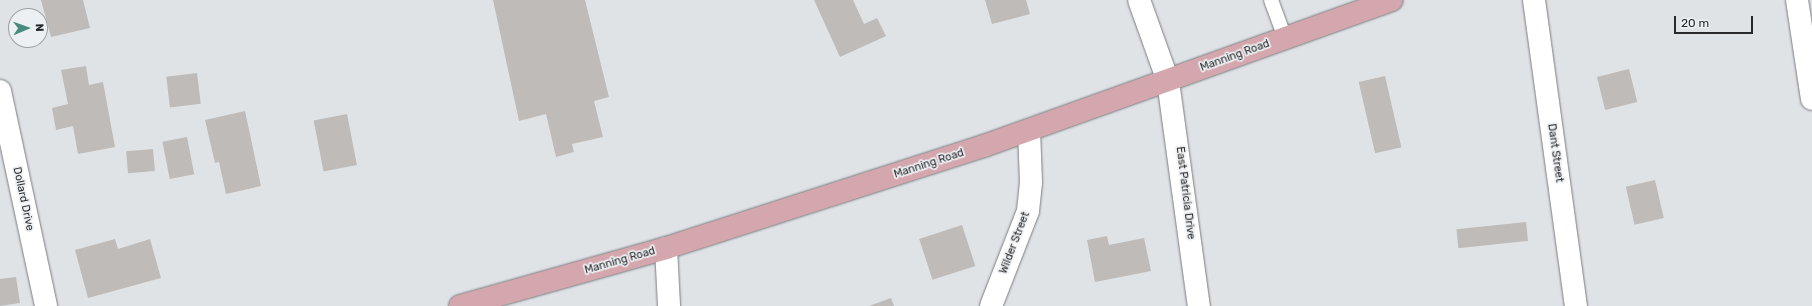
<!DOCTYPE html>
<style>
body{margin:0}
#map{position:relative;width:1812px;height:306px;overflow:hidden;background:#e0e3e6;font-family:Rubik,sans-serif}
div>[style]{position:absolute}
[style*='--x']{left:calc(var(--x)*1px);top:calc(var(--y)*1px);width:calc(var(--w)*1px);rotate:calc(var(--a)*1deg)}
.building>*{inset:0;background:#bebbb8;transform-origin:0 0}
.roads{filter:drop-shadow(0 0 1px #7b7e80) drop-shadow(0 0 1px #7b7e80)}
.lane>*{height:14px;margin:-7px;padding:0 7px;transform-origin:7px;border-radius:7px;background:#fff}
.street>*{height:22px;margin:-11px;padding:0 11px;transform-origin:11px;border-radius:11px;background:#fff}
.primary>*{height:22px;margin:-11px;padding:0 11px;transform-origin:11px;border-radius:11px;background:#d4a7ae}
span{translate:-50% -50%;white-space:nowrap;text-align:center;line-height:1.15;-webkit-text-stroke:3.5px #edf0f3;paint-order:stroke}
.street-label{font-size:11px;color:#28292a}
.north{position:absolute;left:8px;top:8px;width:40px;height:40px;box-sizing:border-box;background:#edf0f3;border:1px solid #9ea0a3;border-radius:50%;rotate:88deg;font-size:11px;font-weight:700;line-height:16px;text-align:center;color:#28292a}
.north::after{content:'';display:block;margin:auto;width:14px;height:18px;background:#488c80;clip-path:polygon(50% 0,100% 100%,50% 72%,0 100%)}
.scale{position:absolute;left:1674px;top:16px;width:79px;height:18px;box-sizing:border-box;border:2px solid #28292a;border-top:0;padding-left:5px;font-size:12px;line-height:14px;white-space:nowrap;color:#28292a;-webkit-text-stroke:3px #edf0f3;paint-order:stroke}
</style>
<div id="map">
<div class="building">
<div style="clip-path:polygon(41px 0,83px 0,90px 28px,51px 37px)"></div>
<div style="clip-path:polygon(493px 0,585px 0,609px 97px,594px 101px,603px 137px,572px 144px,574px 152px,556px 157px,546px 114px,519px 121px)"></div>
<div style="clip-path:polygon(814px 0,853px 0,864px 24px,877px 18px,886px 36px,840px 57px)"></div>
<div style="clip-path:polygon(985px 0,1026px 0,1030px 14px,992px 24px)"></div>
<div style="clip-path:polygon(86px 66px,89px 85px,103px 82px,115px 147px,78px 154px,73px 126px,56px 130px,52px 108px,68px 104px,61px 70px)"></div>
<div style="left:1629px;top:69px;width:34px;height:33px;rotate:76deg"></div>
<div style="left:197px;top:73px;width:31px;height:31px;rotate:83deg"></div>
<div style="left:1385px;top:76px;width:73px;height:27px;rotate:77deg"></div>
<div style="clip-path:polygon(245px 111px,261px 186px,226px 194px,219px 162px,215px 163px,205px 120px)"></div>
<div style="left:347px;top:114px;width:52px;height:34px;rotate:79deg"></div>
<div style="left:187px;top:137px;width:38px;height:25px;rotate:79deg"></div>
<div style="left:153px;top:149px;width:22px;height:27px;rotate:85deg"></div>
<div style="left:1655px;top:180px;width:39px;height:30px;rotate:77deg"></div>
<div style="left:1526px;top:222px;width:19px;height:70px;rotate:84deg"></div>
<div style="left:962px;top:225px;width:43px;height:45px;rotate:72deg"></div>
<div style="clip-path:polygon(1107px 236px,1109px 245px,1144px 238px,1151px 271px,1095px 282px,1087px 240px)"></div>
<div style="clip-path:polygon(115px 239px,118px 249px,150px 239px,161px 278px,88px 298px,75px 250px)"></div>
<div style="clip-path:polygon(16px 277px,20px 303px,0 306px,0 279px)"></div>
<div style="clip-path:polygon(891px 298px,894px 306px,869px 306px)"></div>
</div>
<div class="roads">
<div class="lane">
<div style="--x:1271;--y:0;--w:40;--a:69.8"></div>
</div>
<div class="street">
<div style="--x:1139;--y:0;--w:86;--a:70.3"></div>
<div style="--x:1168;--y:81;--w:227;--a:82.2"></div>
<div style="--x:1534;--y:0;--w:309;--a:82.2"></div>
<div style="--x:1797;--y:0;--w:100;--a:81.4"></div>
<div style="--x:0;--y:91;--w:220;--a:77.9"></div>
<div style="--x:666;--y:248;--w:58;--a:87"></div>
<div style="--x:991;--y:306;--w:102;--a:-68.7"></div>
<div style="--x:1028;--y:211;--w:29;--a:-84"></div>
<div style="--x:1031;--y:182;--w:51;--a:-92.2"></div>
</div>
<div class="primary">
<div style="--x:460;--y:306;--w:214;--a:-15.7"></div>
<div style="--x:666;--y:248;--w:334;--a:-17.8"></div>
<div style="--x:984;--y:146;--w:433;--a:-19.7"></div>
</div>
</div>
<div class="street-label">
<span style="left:1235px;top:56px;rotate:-20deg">Manning Road</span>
<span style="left:1555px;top:153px;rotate:82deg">Dant Street</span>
<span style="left:929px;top:164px;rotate:-18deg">Manning Road</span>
<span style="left:1185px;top:193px;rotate:83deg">East Patricia Drive</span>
<span style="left:23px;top:199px;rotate:78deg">Dollard Drive</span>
<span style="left:1015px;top:243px;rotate:-69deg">Wilder Street</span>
<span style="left:620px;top:261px;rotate:-16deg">Manning Road</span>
</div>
<div class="north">N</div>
<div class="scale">20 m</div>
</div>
